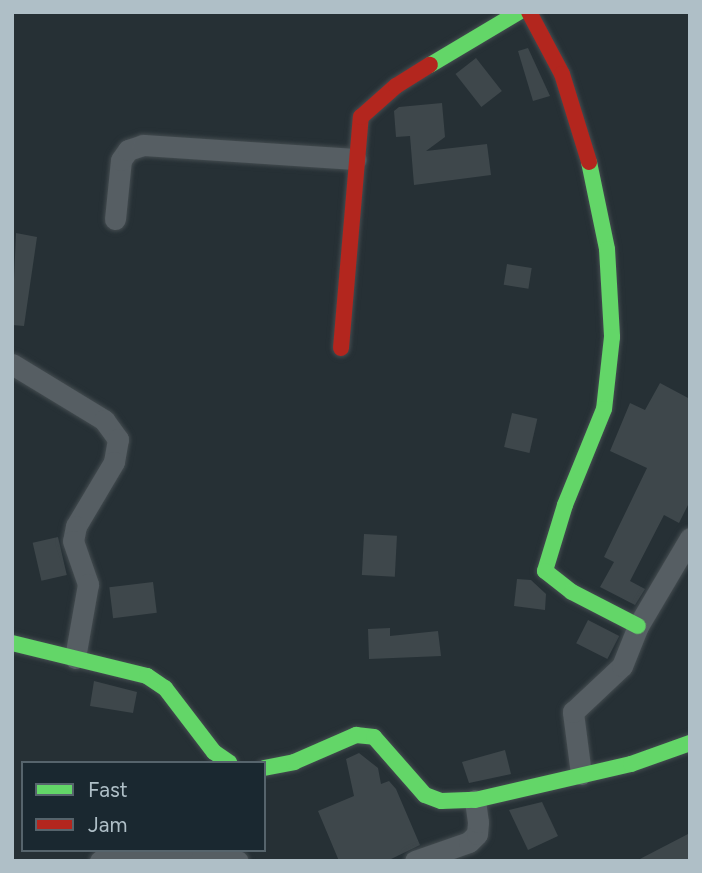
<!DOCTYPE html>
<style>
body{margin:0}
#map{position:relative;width:702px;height:873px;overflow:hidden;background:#263035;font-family:Figtree,sans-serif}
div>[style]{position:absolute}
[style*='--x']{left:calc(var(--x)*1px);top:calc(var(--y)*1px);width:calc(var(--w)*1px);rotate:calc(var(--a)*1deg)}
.building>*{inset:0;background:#3e474b;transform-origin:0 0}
.roads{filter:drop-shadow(0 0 2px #444c50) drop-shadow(0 0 2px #444c50)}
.street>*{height:21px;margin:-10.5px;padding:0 10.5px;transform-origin:10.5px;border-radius:10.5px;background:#565e63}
.fast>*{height:16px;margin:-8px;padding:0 8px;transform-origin:8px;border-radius:8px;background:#63d668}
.jam>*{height:16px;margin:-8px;padding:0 8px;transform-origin:8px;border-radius:8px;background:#b3261e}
span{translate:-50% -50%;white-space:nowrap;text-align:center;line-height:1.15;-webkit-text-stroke:6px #1a2830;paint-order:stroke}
.frame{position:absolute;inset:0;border:14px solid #afbfc7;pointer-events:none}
.legend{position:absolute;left:21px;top:761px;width:245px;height:91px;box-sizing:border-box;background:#1a2830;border:2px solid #56646c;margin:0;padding:9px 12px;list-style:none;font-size:21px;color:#afbfc7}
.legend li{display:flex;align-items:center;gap:14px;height:35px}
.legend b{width:35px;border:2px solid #56646c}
</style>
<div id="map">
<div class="building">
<div style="clip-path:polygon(528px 48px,550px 96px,533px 101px,518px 51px)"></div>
<div style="left:476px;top:58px;width:42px;height:26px;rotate:52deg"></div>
<div style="clip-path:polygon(442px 103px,445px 137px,426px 151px,487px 144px,491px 175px,414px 185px,410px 136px,396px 137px,394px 111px,399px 107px)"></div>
<div style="clip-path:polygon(16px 233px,37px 237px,24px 326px,12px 325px)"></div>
<div style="left:507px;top:264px;width:25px;height:21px;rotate:9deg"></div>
<div style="clip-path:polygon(660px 383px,690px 399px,690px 501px,679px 523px,664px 515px,630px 581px,645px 589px,635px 605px,600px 587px,614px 562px,604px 557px,647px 468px,610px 451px,630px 403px,645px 410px)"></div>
<div style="left:512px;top:413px;width:26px;height:35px;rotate:13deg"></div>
<div style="left:364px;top:534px;width:33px;height:41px;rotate:3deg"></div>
<div style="left:58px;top:537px;width:39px;height:26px;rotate:77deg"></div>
<div style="clip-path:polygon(517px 579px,531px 580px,546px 594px,545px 610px,514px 606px)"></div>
<div style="left:153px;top:582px;width:31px;height:44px;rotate:83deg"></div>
<div style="left:588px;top:620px;width:35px;height:26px;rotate:27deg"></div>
<div style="clip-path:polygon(390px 628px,390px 636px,438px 631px,441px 656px,369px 659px,368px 629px)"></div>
<div style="clip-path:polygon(94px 681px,137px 692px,133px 713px,90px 706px)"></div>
<div style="clip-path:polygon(505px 750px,511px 774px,469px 783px,462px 762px)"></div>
<div style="clip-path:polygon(359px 753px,378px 768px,381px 784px,389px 781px,396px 789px,420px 845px,387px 861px,339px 861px,318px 811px,354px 796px,346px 759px)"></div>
<div style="clip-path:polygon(542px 802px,558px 836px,528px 850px,509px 810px)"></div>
<div style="clip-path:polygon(690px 833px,690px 861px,636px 861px)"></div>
</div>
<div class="roads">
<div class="street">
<div style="--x:115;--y:219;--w:59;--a:-84.2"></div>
<div style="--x:121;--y:160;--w:12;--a:-55"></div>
<div style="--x:128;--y:150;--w:16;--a:-18"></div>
<div style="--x:143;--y:145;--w:213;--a:3.8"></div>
<div style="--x:12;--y:364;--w:108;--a:31.3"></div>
<div style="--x:104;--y:420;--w:24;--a:54"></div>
<div style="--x:118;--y:439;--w:23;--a:100"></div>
<div style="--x:114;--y:462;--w:74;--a:120.7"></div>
<div style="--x:76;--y:526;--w:15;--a:101"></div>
<div style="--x:73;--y:541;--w:46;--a:70.8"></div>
<div style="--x:88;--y:584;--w:75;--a:100"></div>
<div style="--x:581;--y:774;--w:63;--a:-97.4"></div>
<div style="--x:573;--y:712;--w:67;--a:-43.2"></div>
<div style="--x:622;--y:666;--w:43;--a:-68.2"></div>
<div style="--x:638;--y:626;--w:102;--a:-59.4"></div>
<div style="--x:194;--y:850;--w:45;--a:14"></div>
<div style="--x:100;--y:861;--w:83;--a:-7.6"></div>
<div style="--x:415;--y:861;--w:57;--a:-19.4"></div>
<div style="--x:469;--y:842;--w:11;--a:-45"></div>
<div style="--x:477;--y:834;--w:12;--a:-85"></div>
<div style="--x:478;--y:822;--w:22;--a:-98"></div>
</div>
<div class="fast">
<div style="--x:430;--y:65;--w:104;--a:-30.8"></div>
<div style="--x:589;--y:162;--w:89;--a:78.3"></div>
<div style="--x:607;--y:249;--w:88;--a:86.7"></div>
<div style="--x:612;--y:337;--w:72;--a:96.3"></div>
<div style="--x:604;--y:409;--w:104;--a:112.1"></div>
<div style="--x:565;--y:505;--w:69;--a:106.9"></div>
<div style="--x:545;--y:571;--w:34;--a:38"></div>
<div style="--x:572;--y:592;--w:74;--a:27.3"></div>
<div style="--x:12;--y:643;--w:139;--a:13.7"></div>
<div style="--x:147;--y:676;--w:22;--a:34"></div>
<div style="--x:165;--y:688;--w:81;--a:52.6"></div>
<div style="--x:214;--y:752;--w:19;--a:35"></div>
<div style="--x:264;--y:768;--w:31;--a:-11"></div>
<div style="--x:294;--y:762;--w:68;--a:-23.5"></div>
<div style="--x:356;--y:735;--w:18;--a:6"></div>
<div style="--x:374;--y:737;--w:77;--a:48.7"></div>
<div style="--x:425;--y:795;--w:17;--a:21"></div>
<div style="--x:441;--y:801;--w:34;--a:-2"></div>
<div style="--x:475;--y:800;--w:160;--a:-13"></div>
<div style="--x:631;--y:764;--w:63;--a:-19.6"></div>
</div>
<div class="jam">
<div style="--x:529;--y:12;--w:70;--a:62"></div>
<div style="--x:562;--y:74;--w:92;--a:72.9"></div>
<div style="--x:341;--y:348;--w:232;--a:-85.1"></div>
<div style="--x:361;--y:117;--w:47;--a:-41.5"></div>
<div style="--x:396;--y:86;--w:40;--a:-32"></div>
</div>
</div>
<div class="frame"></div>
<ul class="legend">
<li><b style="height:9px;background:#63d668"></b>Fast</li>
<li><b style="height:9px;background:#b3261e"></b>Jam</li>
</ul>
</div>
